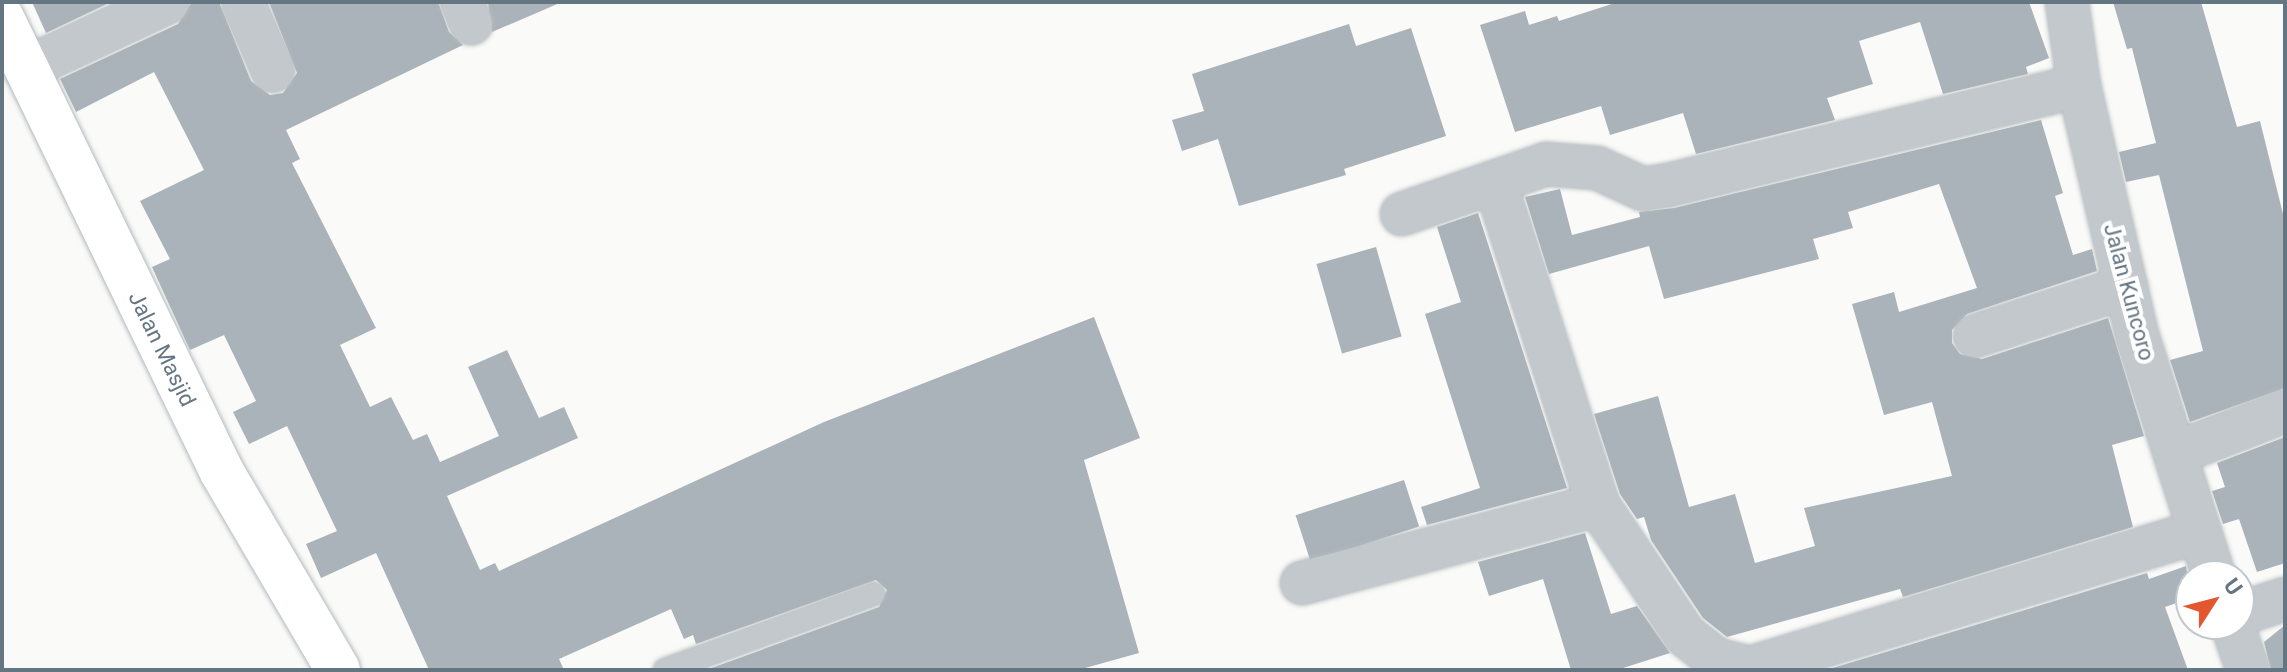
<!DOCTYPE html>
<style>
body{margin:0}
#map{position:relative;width:2287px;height:672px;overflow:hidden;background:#fafaf8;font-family:Roboto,sans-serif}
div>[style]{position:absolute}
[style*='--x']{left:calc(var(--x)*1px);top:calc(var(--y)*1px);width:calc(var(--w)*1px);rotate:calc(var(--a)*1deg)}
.building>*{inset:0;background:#aab3b9;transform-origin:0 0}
.roads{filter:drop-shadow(0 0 2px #b3babf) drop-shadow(0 0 2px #b3babf)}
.lane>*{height:22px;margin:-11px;padding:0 11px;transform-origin:11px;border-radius:11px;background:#c3c8cc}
.street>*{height:42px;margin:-21px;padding:0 21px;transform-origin:21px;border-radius:21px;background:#c3c8cc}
.secondary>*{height:44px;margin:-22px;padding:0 22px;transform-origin:22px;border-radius:22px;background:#fff}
span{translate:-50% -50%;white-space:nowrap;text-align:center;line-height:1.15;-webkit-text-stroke:8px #fff;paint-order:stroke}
.street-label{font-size:22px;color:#657683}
.frame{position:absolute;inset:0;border:4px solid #657683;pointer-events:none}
.north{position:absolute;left:2175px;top:560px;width:80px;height:80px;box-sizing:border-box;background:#fff;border:2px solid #c1c8cd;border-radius:50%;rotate:54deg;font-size:22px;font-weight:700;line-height:32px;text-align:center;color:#657683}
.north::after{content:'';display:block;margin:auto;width:28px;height:36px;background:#e4572e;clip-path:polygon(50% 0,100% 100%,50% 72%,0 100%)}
</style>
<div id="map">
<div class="building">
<div style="clip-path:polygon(32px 2px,111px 2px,46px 33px)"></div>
<div style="clip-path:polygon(192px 2px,219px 2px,251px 81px,270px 95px,283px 93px,297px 73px,269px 2px,438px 2px,449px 32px,463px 45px,286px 130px,300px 159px,292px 163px,376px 328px,340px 345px,370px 407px,391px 397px,413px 440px,427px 434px,440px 462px,499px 436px,468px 367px,507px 350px,539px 418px,564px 407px,578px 438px,447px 496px,480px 570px,495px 563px,499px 571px,824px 422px,1094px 317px,1140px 438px,1084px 460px,1139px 653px,1078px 670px,706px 670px,879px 607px,887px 590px,876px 580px,696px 644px,693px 635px,684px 639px,671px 609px,559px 659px,564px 670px,429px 670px,376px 553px,321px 578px,306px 544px,337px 531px,287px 426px,249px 444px,233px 412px,256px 401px,224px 335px,190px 350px,173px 313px,152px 267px,170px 259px,140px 201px,204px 170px,154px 72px,76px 112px,60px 79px,178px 24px)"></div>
<div style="clip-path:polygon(488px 2px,562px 2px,492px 32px)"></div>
<div style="clip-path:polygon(1618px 2px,2029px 2px,2049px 58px,2026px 67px,2028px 74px,1943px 94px,1920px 22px,1859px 41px,1873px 84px,1827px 98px,1835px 120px,1696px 154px,1683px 113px,1610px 135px,1601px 106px,1515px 132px,1480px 25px,1525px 11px,1529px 25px,1557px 16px,1559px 21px)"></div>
<div style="clip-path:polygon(2113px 2px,2201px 2px,2237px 127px,2260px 121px,2285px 222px,2285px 388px,2190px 422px,2170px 360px,2203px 351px,2159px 175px,2126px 182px,2119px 152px,2156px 143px,2132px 48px,2127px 49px)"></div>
<div style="clip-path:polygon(1349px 24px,1356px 46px,1411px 28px,1446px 136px,1344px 169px,1346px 175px,1239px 206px,1218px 139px,1182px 151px,1172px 120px,1204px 111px,1192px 74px)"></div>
<div style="clip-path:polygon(2041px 120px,2063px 193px,2055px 196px,2073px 255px,2092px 249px,2097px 271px,1967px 314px,1952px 330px,1952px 343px,1960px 354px,1982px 359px,2108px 318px,2144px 436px,2112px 445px,2133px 527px,1903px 597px,1900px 589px,1727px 637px,1703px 618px,1651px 540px,1644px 517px,1637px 519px,1620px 494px,1594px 414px,1658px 396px,1689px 507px,1735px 494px,1755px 563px,1815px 546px,1804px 508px,1952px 476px,1932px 402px,1884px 415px,1852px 304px,1894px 292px,1899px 312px,1977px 288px,1939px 184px,1848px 212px,1853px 228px,1813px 239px,1819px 259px,1664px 299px,1649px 246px,1549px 274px,1525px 197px,1560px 189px,1572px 235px,1640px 217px,1639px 212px,1674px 208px)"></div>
<div style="clip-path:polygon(1478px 213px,1567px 488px,1427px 525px,1421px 507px,1480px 488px,1425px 314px,1461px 302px,1437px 227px)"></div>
<div style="left:1376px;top:247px;width:93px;height:62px;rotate:74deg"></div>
<div style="clip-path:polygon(2285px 437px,2285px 563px,2257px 572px,2239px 519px,2223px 524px,2212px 491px,2225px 487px,2217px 463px)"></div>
<div style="left:1404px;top:480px;width:49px;height:114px;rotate:72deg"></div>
<div style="clip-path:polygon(1585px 533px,1611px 614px,1637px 606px,1670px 653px,1617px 670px,1571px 670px,1543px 579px,1489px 596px,1478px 562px)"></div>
<div style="clip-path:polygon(2186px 566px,2191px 598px,2165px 607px,2188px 670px,1826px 670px,2147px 573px,2149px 579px)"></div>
<div style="clip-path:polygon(2285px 625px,2285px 670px,2271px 670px,2264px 642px)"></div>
</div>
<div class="roads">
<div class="lane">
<div style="--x:665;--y:670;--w:222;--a:-20"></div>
</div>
<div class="street">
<div style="--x:243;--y:2;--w:75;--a:66.5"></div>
<div style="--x:462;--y:2;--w:23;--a:67"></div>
<div style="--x:2067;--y:2;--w:85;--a:81.9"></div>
<div style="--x:2079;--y:86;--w:256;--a:76.9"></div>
<div style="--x:2137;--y:335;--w:253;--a:72.3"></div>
<div style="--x:25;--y:69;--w:158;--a:-25.1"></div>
<div style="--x:1495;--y:182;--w:339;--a:72.3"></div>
<div style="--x:1598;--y:505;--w:156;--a:56.2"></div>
<div style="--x:1685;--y:635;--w:41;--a:38"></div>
<div style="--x:1717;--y:660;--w:34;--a:14"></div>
<div style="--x:1750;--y:668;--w:468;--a:-16.9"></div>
<div style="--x:1402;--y:214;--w:152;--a:-19.1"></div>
<div style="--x:1546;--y:164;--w:51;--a:4.5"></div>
<div style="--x:1597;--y:168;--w:51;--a:24.5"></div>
<div style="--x:1643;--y:189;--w:26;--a:-9"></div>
<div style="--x:1669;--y:185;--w:422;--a:-13.6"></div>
<div style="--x:1975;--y:336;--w:159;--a:-18"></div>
<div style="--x:2176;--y:453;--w:117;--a:-21.1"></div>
<div style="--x:1302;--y:583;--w:306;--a:-14.8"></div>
<div style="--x:2239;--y:614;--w:48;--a:-18.1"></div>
<div style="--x:2232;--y:624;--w:49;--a:70.8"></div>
</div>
<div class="secondary">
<div style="--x:2;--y:18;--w:504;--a:64.15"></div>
<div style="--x:222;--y:472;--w:229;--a:59.6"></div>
</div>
</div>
<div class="street-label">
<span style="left:2129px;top:292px;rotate:75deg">Jalan Kuncoro</span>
<span style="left:162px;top:349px;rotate:64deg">Jalan Masjid</span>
</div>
<div class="frame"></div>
<div class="north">U</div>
</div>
